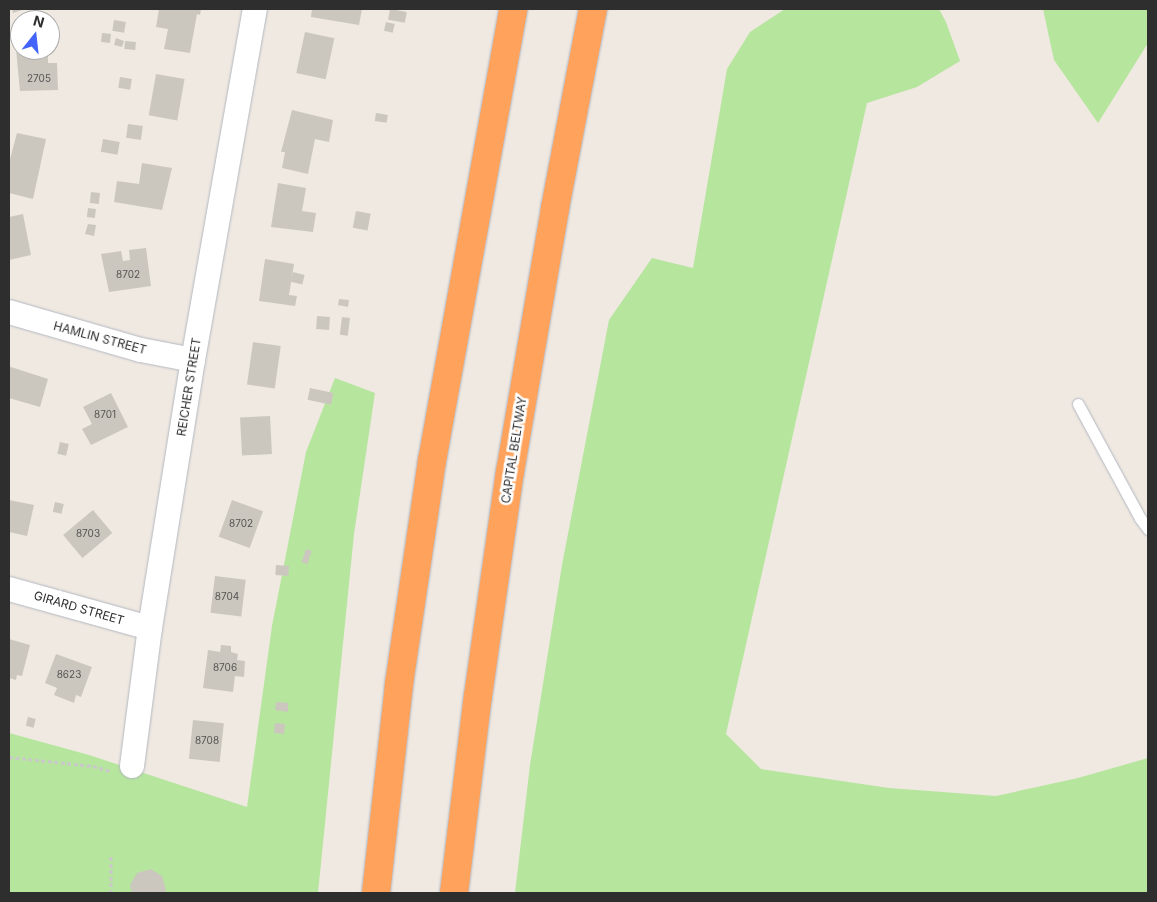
<!DOCTYPE html>
<style>
body{margin:0}
#map{position:relative;width:1157px;height:902px;overflow:hidden;background:#efe9e1;font-family:Inter,sans-serif}
div>[style]{position:absolute}
[style*='--x']{left:calc(var(--x)*1px);top:calc(var(--y)*1px);width:calc(var(--w)*1px);rotate:calc(var(--a)*1deg)}
.green>*{inset:0;background:#b6e59e}
.building>*{inset:0;background:#cbc7bf;transform-origin:0 0}
.path>*{height:3px;margin-top:-1.5px;transform-origin:0;background:repeating-linear-gradient(90deg,#c9c9c9 0 4px,transparent 0 6.5px)}
.roads{filter:drop-shadow(0 0 1px #b4b7c1) drop-shadow(0 0 1px #b4b7c1)}
.service>*{height:11px;margin:-5.5px;padding:0 5.5px;transform-origin:5.5px;border-radius:5.5px;background:#fff}
.minor>*{height:24px;margin:-12px;padding:0 12px;transform-origin:12px;border-radius:12px;background:#fff}
.motorway>*{height:28px;margin:-14px;padding:0 14px;transform-origin:14px;border-radius:14px;background:#ffa35c}
span{translate:-50% -50%;white-space:nowrap;text-align:center;line-height:1.15;-webkit-text-stroke:5px #fff;paint-order:stroke}
.number-label{font-size:10px;color:#555452}
.number-label span{-webkit-text-stroke-width:0}
.street-label{font-size:12px;color:#2e2e2e}
.frame{position:absolute;inset:0;border:10px solid #2e2e2e;pointer-events:none}
.north{position:absolute;left:10px;top:10px;width:50px;height:50px;box-sizing:border-box;background:#fff;border:1px solid #ababab;border-radius:50%;rotate:16deg;font-size:14px;font-weight:700;line-height:20px;text-align:center;color:#2e2e2e}
.north::after{content:'';display:block;margin:auto;width:18px;height:22px;background:#4264fb;clip-path:polygon(50% 0,100% 100%,50% 72%,0 100%)}
</style>
<div id="map">
<div class="green">
<div style="clip-path:polygon(785px 9px,939px 9px,946px 22px,960px 61px,917px 87px,867px 103px,726px 734px,761px 769px,889px 788px,996px 796px,1078px 778px,1148px 758px,1148px 893px,515px 893px,530px 765px,562px 565px,609px 320px,652px 258px,693px 268px,727px 69px,750px 32px)"></div>
<div style="clip-path:polygon(1043px 9px,1148px 9px,1148px 43px,1098px 123px,1054px 60px)"></div>
<div style="clip-path:polygon(335px 378px,375px 393px,354px 534px,318px 893px,9px 893px,9px 733px,89px 755px,247px 807px,272px 626px,306px 452px)"></div>
</div>
<div class="building">
<div style="clip-path:polygon(12px 9px,25px 9px,13px 13px)"></div>
<div style="clip-path:polygon(159px 9px,201px 9px,200px 15px,197px 14px,190px 53px,164px 49px,168px 29px,156px 27px)"></div>
<div style="clip-path:polygon(312px 9px,362px 9px,359px 25px,311px 17px)"></div>
<div style="left:390px;top:9px;width:17px;height:11px;rotate:10deg"></div>
<div style="left:114px;top:20px;width:12px;height:11px;rotate:9deg"></div>
<div style="left:386px;top:22px;width:9px;height:9px;rotate:13deg"></div>
<div style="left:305px;top:32px;width:30px;height:42px;rotate:12deg"></div>
<div style="left:102px;top:33px;width:9px;height:9px;rotate:6deg"></div>
<div style="clip-path:polygon(116px 38px,124px 41px,122px 47px,114px 45px)"></div>
<div style="left:125px;top:41px;width:11px;height:8px;rotate:5deg"></div>
<div style="clip-path:polygon(16px 49px,48px 50px,48px 63px,57px 63px,58px 90px,20px 91px)"></div>
<div style="left:156px;top:74px;width:29px;height:42px;rotate:10deg"></div>
<div style="left:120px;top:77px;width:12px;height:11px;rotate:9deg"></div>
<div style="clip-path:polygon(292px 110px,333px 120px,329px 142px,315px 139px,308px 174px,282px 168px,285px 152px,281px 152px)"></div>
<div style="left:376px;top:113px;width:12px;height:8px;rotate:9deg"></div>
<div style="left:128px;top:124px;width:15px;height:14px;rotate:8deg"></div>
<div style="clip-path:polygon(17px 133px,46px 139px,33px 199px,9px 193px,9px 163px)"></div>
<div style="left:103px;top:139px;width:17px;height:13px;rotate:10deg"></div>
<div style="clip-path:polygon(142px 163px,172px 168px,162px 210px,114px 202px,117px 181px,139px 184px)"></div>
<div style="clip-path:polygon(278px 183px,306px 188px,302px 211px,316px 213px,313px 232px,271px 227px)"></div>
<div style="left:91px;top:192px;width:9px;height:11px;rotate:6deg"></div>
<div style="left:88px;top:208px;width:8px;height:9px;rotate:7deg"></div>
<div style="left:356px;top:211px;width:15px;height:17px;rotate:11deg"></div>
<div style="clip-path:polygon(23px 214px,31px 255px,9px 260px,9px 217px)"></div>
<div style="clip-path:polygon(88px 224px,96px 225px,94px 236px,85px 234px)"></div>
<div style="clip-path:polygon(146px 248px,151px 286px,109px 292px,101px 254px,121px 251px,123px 261px,130px 260px,129px 250px)"></div>
<div style="clip-path:polygon(265px 259px,294px 264px,289px 295px,297px 296px,295px 306px,259px 301px)"></div>
<div style="left:293px;top:272px;width:12px;height:10px;rotate:14deg"></div>
<div style="clip-path:polygon(339px 299px,349px 300px,348px 307px,338px 305px)"></div>
<div style="left:317px;top:316px;width:13px;height:13px;rotate:4deg"></div>
<div style="left:342px;top:317px;width:8px;height:18px;rotate:7deg"></div>
<div style="left:253px;top:342px;width:28px;height:43px;rotate:8deg"></div>
<div style="clip-path:polygon(11px 367px,48px 379px,40px 407px,9px 398px,9px 368px)"></div>
<div style="left:310px;top:388px;width:24px;height:12px;rotate:12deg"></div>
<div style="clip-path:polygon(111px 393px,128px 427px,91px 445px,82px 429px,92px 424px,83px 407px)"></div>
<div style="left:270px;top:416px;width:38px;height:30px;rotate:87deg"></div>
<div style="left:60px;top:442px;width:9px;height:12px;rotate:13deg"></div>
<div style="clip-path:polygon(9px 500px,34px 505px,27px 536px,9px 532px)"></div>
<div style="left:232px;top:500px;width:33px;height:39px;rotate:20deg"></div>
<div style="left:55px;top:502px;width:9px;height:10px;rotate:13deg"></div>
<div style="left:93px;top:510px;width:30px;height:39px;rotate:50deg"></div>
<div style="left:306px;top:549px;width:6px;height:14px;rotate:18deg"></div>
<div style="left:276px;top:565px;width:13px;height:10px;rotate:4deg"></div>
<div style="left:215px;top:576px;width:31px;height:37px;rotate:7deg"></div>
<div style="clip-path:polygon(9px 639px,30px 645px,22px 676px,17px 675px,16px 680px,9px 678px)"></div>
<div style="clip-path:polygon(221px 645px,231px 646px,231px 652px,238px 654px,237px 660px,245px 661px,244px 677px,235px 676px,233px 692px,203px 688px,208px 650px,220px 652px)"></div>
<div style="clip-path:polygon(56px 654px,92px 667px,81px 697px,76px 695px,74px 703px,54px 695px,57px 688px,45px 683px)"></div>
<div style="clip-path:polygon(276px 702px,288px 703px,288px 712px,275px 710px)"></div>
<div style="left:28px;top:717px;width:8px;height:9px;rotate:14deg"></div>
<div style="left:193px;top:720px;width:31px;height:39px;rotate:6deg"></div>
<div style="left:275px;top:723px;width:10px;height:10px;rotate:6deg"></div>
<div style="clip-path:polygon(151px 869px,162px 876px,166px 890px,164px 893px,132px 893px,130px 885px,137px 873px)"></div>
</div>
<div class="path">
<div style="--x:9;--y:757;--w:84;--a:6.1"></div>
<div style="--x:93;--y:766;--w:19;--a:16"></div>
<div style="--x:111;--y:893;--w:38;--a:-90"></div>
</div>
<div class="roads">
<div class="service">
<div style="--x:1078;--y:404;--w:130;--a:61.5"></div>
<div style="--x:1140;--y:518;--w:14;--a:54"></div>
</div>
<div class="minor">
<div style="--x:9;--y:312;--w:137;--a:16.1"></div>
<div style="--x:141;--y:350;--w:53;--a:10.9"></div>
<div style="--x:9;--y:589;--w:146;--a:15.5"></div>
<div style="--x:132;--y:766;--w:139;--a:-82.6"></div>
<div style="--x:150;--y:628;--w:271;--a:-80.9"></div>
<div style="--x:193;--y:360;--w:356;--a:-80"></div>
</div>
<div class="motorway">
<div style="--x:376;--y:893;--w:210;--a:-83.7"></div>
<div style="--x:399;--y:684;--w:225;--a:-81.6"></div>
<div style="--x:432;--y:461;--w:459;--a:-79.8"></div>
<div style="--x:454;--y:893;--w:198;--a:-83.1"></div>
<div style="--x:478;--y:696;--w:226;--a:-81.9"></div>
<div style="--x:510;--y:472;--w:268;--a:-80.3"></div>
<div style="--x:555;--y:208;--w:203;--a:-79.2"></div>
</div>
</div>
<div class="number-label">
<span style="left:39px;top:79px">2705</span>
<span style="left:128px;top:275px">8702</span>
<span style="left:105px;top:415px">8701</span>
<span style="left:241px;top:524px">8702</span>
<span style="left:88px;top:534px">8703</span>
<span style="left:227px;top:597px">8704</span>
<span style="left:225px;top:668px">8706</span>
<span style="left:69px;top:675px">8623</span>
<span style="left:207px;top:741px">8708</span>
</div>
<div class="street-label">
<span style="left:100px;top:338px;rotate:15deg">HAMLIN STREET</span>
<span style="left:189px;top:387px;rotate:-81deg">REICHER STREET</span>
<span style="left:514px;top:450px;rotate:-81deg">CAPITAL BELTWAY</span>
<span style="left:79px;top:608px;rotate:16deg">GIRARD STREET</span>
</div>
<div class="frame"></div>
<div class="north">N</div>
</div>
